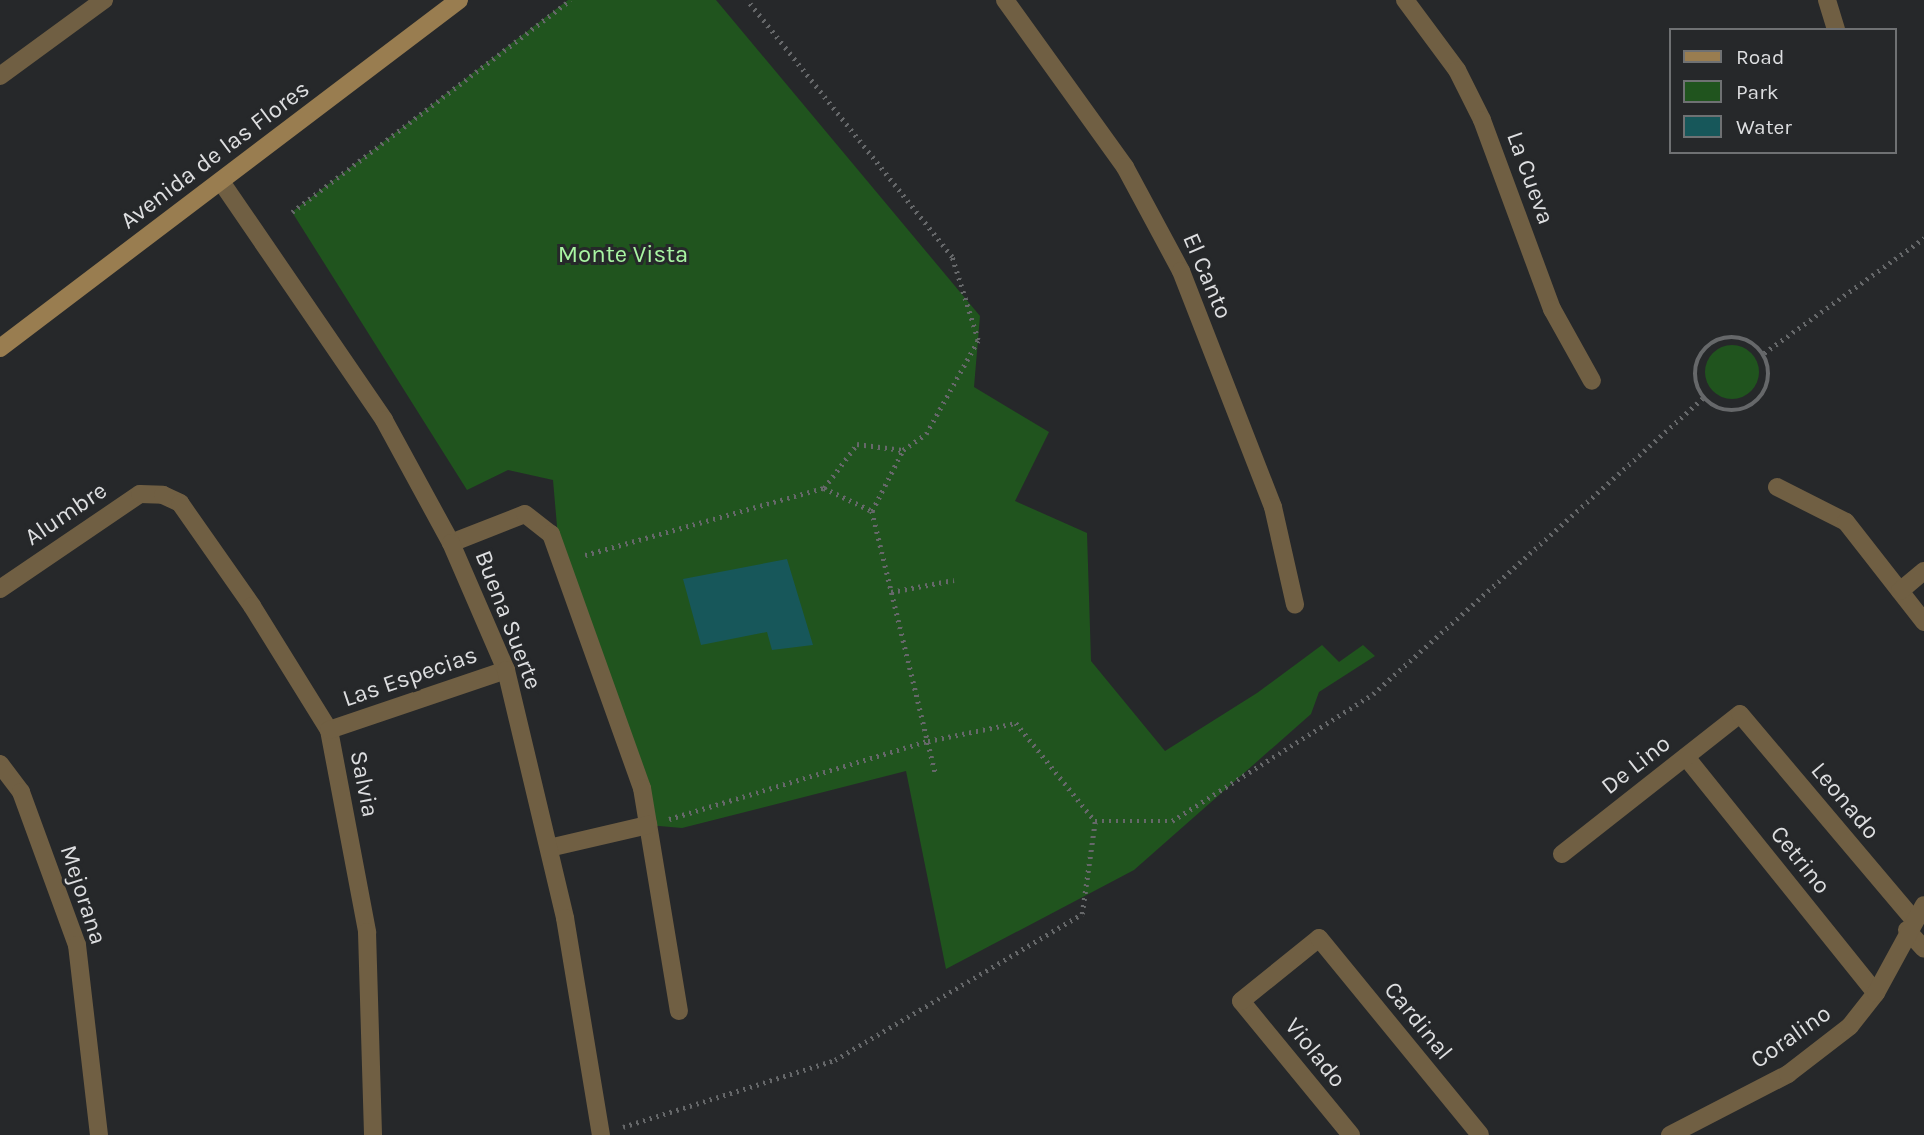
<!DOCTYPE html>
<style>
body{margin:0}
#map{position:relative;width:1924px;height:1135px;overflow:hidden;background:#26282a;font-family:Karla,sans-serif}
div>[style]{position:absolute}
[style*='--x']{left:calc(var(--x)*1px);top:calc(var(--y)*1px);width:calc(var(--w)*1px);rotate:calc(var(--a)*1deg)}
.green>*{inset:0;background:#20541e}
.round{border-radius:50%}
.water>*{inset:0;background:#17575a}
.path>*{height:4.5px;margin-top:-2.25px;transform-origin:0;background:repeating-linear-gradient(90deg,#66686a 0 2px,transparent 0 7px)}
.path>.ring{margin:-2.25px;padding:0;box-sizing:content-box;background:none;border:4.5px solid #66686a;border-radius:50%}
.service>*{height:18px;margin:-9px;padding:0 9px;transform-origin:9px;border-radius:9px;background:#705f43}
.minor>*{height:18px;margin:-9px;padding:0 9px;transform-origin:9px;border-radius:9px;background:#705f43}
.tertiary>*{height:18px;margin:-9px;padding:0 9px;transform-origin:9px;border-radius:9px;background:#705f43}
.secondary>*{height:18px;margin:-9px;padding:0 9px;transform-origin:9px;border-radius:9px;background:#997d50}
span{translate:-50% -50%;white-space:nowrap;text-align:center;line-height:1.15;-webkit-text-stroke:6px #26282a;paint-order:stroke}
.street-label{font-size:24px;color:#dddee0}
.park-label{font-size:24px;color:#a8f4a2}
.legend{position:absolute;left:1669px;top:28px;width:228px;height:126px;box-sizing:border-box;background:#26282a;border:2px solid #6f7173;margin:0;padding:9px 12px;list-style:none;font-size:21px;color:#dddee0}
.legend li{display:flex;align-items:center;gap:14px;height:35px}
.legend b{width:35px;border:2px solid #6f7173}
</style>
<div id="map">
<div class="green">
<div style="clip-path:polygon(568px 0,716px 0,980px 316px,974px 387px,1049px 432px,1015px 501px,1087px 533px,1091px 661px,1165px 751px,1257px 693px,1322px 645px,1339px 662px,1363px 645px,1375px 656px,1319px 692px,1311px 714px,1134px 870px,946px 969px,906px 771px,682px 828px,648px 825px,560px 561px,553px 480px,508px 470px,467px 490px,292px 212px)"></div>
<div class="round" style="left:1705px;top:345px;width:54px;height:54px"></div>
</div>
<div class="water">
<div style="clip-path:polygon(787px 559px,813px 645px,772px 650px,767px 632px,701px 645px,683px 579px)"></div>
</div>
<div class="path">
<div style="--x:292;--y:212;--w:350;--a:-37.3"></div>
<div class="ring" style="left:1695px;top:337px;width:69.5px;height:69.5px"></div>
<div style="--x:1764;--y:353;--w:197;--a:-35.7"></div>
<div style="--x:824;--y:488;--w:53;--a:25.6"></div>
<div style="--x:872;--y:511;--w:68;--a:-63.1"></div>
<div style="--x:872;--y:511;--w:272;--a:76.4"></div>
<div style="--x:585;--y:555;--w:248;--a:-15.7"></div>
<div style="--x:824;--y:488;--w:55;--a:-53.1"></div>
<div style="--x:857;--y:444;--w:46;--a:7.4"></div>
<div style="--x:903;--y:450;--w:28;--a:-35"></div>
<div style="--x:926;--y:434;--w:107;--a:-61"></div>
<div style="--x:978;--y:340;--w:87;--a:-107.4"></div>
<div style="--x:952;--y:257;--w:329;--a:-128.6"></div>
<div style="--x:891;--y:592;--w:64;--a:-10.8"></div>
<div style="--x:669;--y:819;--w:270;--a:-16.8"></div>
<div style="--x:928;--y:741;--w:90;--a:-11.6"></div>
<div style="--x:1016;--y:723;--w:126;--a:51.1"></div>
<div style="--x:623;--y:1127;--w:222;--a:-17.5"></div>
<div style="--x:835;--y:1060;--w:287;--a:-30.6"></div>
<div style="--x:1082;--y:914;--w:94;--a:-82"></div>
<div style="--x:1095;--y:821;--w:77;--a:0"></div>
<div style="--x:1172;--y:821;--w:238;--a:-32.3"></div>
<div style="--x:1373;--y:694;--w:443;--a:-41.9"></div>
</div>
<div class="service">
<div style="--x:451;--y:543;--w:79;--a:-21.4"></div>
<div style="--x:525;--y:514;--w:33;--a:38"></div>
<div style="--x:551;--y:534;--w:270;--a:70.3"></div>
<div style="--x:642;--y:788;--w:226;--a:80.6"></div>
<div style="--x:549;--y:848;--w:102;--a:-13.1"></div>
</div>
<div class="minor">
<div style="--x:1005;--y:0;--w:206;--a:54.3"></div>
<div style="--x:1125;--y:167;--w:118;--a:61.7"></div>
<div style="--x:1181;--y:271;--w:253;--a:68.7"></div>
<div style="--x:1273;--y:507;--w:100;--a:77.3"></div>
<div style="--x:1405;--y:0;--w:87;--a:53.4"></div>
<div style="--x:1457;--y:70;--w:56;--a:63.4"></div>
<div style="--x:1482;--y:120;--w:202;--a:69.7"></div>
<div style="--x:1552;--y:309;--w:82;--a:60.9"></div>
<div style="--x:1827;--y:0;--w:31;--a:73"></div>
<div style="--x:0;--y:76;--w:129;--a:-36.2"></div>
<div style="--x:1777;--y:487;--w:77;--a:26.9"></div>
<div style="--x:1846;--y:522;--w:127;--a:52"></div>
<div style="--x:0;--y:589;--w:169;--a:-34.2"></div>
<div style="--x:140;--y:494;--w:23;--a:2"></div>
<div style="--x:163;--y:495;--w:19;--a:25"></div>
<div style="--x:180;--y:503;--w:126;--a:55"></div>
<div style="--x:252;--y:606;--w:146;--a:58.2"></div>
<div style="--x:329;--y:730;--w:206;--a:79.3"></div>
<div style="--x:367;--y:932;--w:203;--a:88.3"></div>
<div style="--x:1900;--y:591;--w:31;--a:-40"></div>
<div style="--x:329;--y:730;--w:187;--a:-18.7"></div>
<div style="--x:1686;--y:757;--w:303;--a:51.2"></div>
<div style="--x:0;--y:764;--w:35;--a:53"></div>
<div style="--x:21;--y:792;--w:163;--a:69.9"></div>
<div style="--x:77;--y:945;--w:191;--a:83.4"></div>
<div style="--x:1562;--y:854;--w:226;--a:-38.2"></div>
<div style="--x:1740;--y:714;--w:268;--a:49.8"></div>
<div style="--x:1907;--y:930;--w:25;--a:48"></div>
<div style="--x:1351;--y:1135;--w:173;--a:-129.4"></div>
<div style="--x:1241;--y:1001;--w:100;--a:-38.9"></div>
<div style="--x:1319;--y:938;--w:254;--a:50.7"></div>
<div style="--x:1670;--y:1135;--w:133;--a:-27.3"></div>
<div style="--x:1788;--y:1074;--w:78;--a:-37.7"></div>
<div style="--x:1850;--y:1026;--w:42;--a:-51.8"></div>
<div style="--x:1876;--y:993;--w:100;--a:-61.4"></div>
</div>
<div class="tertiary">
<div style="--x:222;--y:183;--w:287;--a:55.6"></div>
<div style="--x:384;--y:420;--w:140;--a:61.4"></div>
<div style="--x:451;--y:543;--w:138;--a:66.6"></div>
<div style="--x:506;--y:670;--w:255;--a:76.6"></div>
<div style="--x:565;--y:918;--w:220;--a:80.6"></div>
</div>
<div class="secondary">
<div style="--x:0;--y:348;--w:576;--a:-37.17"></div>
</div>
<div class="street-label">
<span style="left:215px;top:155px;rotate:-37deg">Avenida de las Flores</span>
<span style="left:1530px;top:178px;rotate:70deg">La Cueva</span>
<span style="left:1207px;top:276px;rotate:67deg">El Canto</span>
<span style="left:66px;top:514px;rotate:-34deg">Alumbre</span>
<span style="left:508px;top:620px;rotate:69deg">Buena Suerte</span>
<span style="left:410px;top:677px;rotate:-19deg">Las Especias</span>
<span style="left:1636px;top:765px;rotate:-38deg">De Lino</span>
<span style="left:364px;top:784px;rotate:79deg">Salvia</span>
<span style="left:1845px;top:801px;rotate:50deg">Leonado</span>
<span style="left:1800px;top:860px;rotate:51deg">Cetrino</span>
<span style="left:83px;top:895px;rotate:72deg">Mejorana</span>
<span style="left:1418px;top:1021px;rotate:51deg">Cardinal</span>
<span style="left:1791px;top:1037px;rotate:-35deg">Coralino</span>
<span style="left:1315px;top:1053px;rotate:51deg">Violado</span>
</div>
<div class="park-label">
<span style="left:623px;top:255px">Monte Vista</span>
</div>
<ul class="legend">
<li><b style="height:9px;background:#997d50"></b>Road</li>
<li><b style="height:19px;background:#20541e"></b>Park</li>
<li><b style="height:19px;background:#17575a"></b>Water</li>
</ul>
</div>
